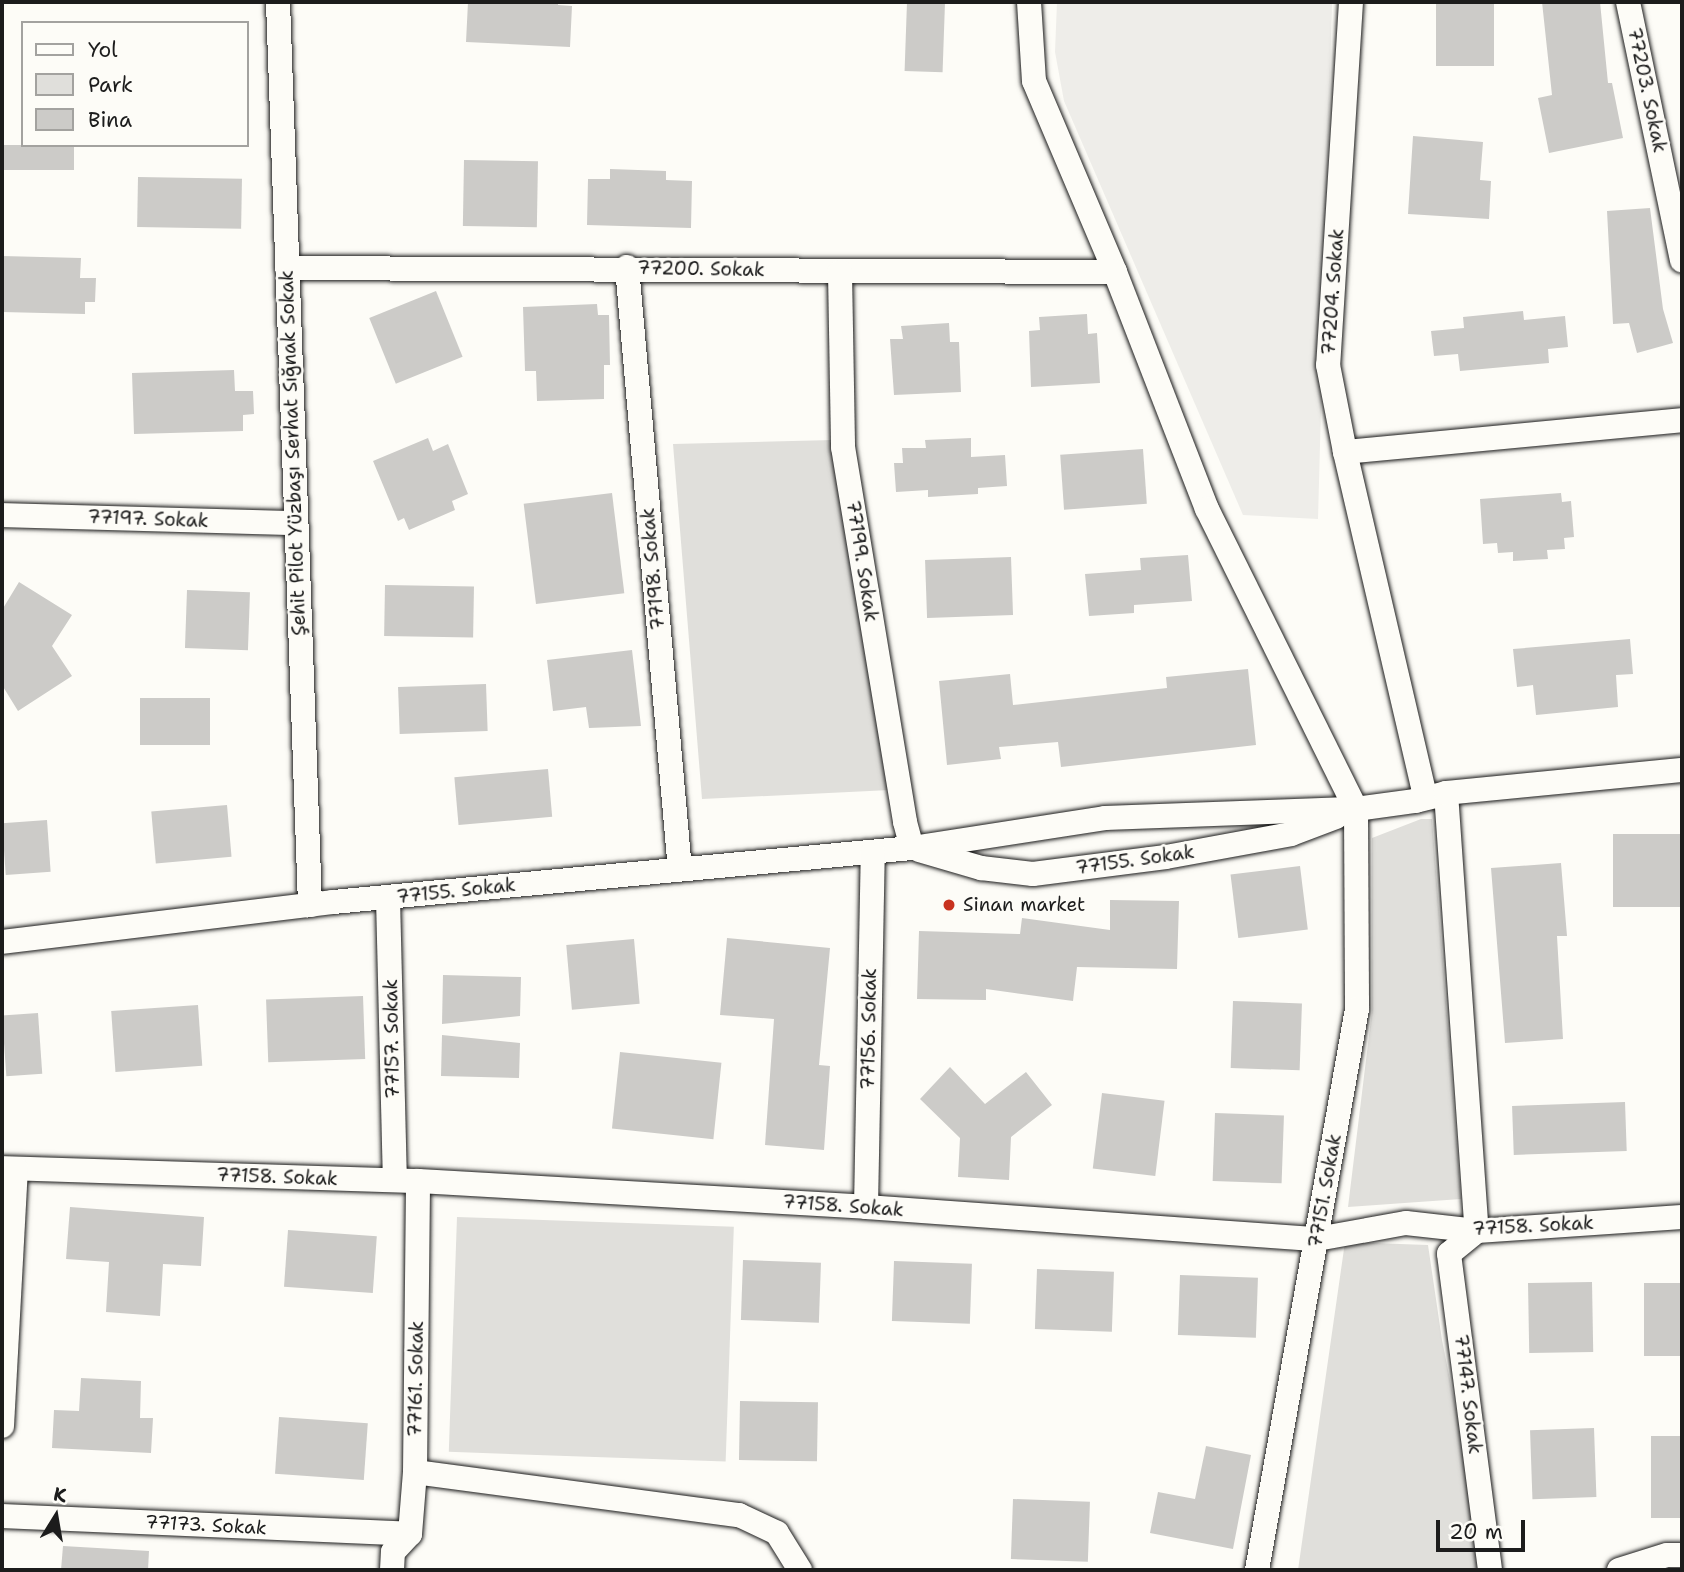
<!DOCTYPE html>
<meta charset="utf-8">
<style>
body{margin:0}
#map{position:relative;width:1684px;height:1572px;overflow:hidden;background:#fdfcf7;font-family:"Shantell Sans",sans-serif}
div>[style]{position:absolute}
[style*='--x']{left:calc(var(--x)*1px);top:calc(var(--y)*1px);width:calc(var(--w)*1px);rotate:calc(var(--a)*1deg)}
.built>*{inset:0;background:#eeede9}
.green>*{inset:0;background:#e0dfdb;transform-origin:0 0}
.building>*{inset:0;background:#cccbc8;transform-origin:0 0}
.roads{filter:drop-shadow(0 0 2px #1c1c1c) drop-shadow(0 0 2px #1c1c1c)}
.minor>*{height:24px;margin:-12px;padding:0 12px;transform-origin:12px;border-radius:12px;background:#fdfcf7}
.dots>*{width:19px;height:19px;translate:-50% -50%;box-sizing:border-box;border:4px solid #fdfcf7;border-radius:50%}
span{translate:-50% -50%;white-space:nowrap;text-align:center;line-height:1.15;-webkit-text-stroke:5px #fdfcf7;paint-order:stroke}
.street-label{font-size:19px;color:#1c1c1c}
.poi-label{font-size:19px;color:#1c1c1c}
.left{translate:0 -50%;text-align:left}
.frame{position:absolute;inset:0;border:4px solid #1c1c1c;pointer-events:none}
.legend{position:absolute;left:21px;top:21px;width:228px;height:126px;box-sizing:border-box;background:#fdfcf7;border:2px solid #a3a29f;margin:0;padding:9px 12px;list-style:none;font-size:21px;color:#1c1c1c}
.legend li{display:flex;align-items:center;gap:14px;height:35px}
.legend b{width:35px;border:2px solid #a3a29f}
.north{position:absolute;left:21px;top:1481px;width:70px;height:70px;-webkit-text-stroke:5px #fdfcf7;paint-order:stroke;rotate:11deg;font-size:19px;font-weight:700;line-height:28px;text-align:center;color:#1c1c1c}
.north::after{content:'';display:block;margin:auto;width:24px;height:32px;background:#1c1c1c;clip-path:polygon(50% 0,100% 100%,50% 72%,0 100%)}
.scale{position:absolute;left:1436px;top:1520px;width:89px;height:32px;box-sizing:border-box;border:4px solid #1c1c1c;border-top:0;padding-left:9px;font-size:21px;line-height:24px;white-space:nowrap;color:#1c1c1c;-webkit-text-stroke:5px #fdfcf7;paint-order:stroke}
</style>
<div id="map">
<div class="built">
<div style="clip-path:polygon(1057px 2px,1332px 2px,1318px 519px,1243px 515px,1064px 101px,1055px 52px)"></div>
</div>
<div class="green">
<div style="clip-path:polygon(833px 440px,890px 790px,702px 799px,673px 444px)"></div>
<div style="clip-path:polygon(1421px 819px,1432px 819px,1461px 1199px,1348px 1207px,1372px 1011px,1372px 838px)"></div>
<div style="left:457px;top:1217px;width:277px;height:235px;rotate:2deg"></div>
<div style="clip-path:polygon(1345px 1242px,1428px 1245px,1442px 1340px,1473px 1495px,1481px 1570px,1298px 1570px)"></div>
</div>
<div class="building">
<div style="clip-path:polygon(468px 2px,558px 2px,558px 5px,572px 6px,570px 47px,466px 42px)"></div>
<div style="left:907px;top:2px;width:38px;height:69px;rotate:2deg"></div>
<div style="left:1436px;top:2px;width:58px;height:64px"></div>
<div style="clip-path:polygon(1542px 2px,1600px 2px,1608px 83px,1612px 83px,1623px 138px,1549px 153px,1538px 98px,1552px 95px)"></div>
<div style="clip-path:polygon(1413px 136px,1483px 142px,1480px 180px,1491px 181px,1489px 219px,1408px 214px)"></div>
<div style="left:2px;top:145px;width:72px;height:25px"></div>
<div style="left:464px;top:160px;width:74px;height:66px;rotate:1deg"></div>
<div style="clip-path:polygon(610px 169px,666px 171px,666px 180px,692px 181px,691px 228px,587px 225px,588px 179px,610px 179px)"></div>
<div style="left:138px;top:177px;width:104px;height:50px;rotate:1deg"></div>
<div style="clip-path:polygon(1650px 208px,1663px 309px,1673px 343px,1637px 353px,1629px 323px,1613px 324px,1607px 211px)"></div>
<div style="clip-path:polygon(2px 256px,81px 258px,80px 278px,96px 278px,95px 302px,85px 302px,85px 314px,2px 312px)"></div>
<div style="left:436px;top:291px;width:71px;height:72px;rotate:68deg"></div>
<div style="clip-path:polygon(597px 304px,598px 315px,609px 315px,610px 365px,604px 365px,604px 399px,537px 401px,536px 371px,525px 371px,523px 307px)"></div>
<div style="clip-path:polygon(1523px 311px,1524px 320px,1565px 316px,1568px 347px,1548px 349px,1549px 363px,1460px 371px,1458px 354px,1434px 356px,1431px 331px,1464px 328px,1463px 317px)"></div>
<div style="clip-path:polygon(1087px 314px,1088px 334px,1097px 333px,1100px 383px,1031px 387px,1029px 331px,1040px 330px,1039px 317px)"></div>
<div style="clip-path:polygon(949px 323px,950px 342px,959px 342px,961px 392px,894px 395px,890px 339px,903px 339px,901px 326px)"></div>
<div style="clip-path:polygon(234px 370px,235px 391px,253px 391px,254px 414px,243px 415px,243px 431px,134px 434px,132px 373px)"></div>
<div style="clip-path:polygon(428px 438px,433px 451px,448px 444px,468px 494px,452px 501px,455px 510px,409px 530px,404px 518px,398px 521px,373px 461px)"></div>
<div style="clip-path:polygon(971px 438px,971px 457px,1005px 455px,1007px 486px,978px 488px,978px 494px,928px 497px,928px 490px,896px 492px,894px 463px,903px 463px,902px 448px,926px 448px,925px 440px)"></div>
<div style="left:1143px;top:449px;width:55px;height:83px;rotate:86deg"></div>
<div style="left:612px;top:493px;width:101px;height:89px;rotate:83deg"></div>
<div style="clip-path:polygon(1561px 493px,1562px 502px,1571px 501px,1574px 537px,1564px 538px,1565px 549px,1547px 550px,1548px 559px,1513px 561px,1513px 552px,1498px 553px,1497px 543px,1483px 544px,1480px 499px)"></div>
<div style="clip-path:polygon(1188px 555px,1192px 601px,1134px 605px,1134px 613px,1089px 616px,1085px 574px,1141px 570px,1140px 558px)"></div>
<div style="left:1011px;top:557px;width:58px;height:86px;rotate:88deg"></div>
<div style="clip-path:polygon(19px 582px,72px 615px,52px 646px,72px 676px,18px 711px,2px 685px,2px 610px)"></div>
<div style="left:385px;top:585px;width:89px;height:51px;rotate:1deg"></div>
<div style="left:187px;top:590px;width:63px;height:58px;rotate:2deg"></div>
<div style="clip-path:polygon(1630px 639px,1633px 674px,1616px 675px,1618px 707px,1536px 715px,1533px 685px,1517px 687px,1513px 649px)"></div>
<div style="clip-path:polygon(632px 650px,641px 726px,589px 728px,586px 707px,553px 711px,547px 660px)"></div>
<div style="clip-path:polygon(1248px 669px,1256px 745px,1061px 767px,1058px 742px,999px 747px,1001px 759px,947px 765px,939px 681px,1010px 674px,1013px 705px,1167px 688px,1166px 677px)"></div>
<div style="left:486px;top:684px;width:47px;height:88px;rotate:88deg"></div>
<div style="left:140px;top:698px;width:70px;height:47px"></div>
<div style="left:548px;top:769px;width:48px;height:94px;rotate:85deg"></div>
<div style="left:227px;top:805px;width:52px;height:76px;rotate:85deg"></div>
<div style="left:47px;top:820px;width:52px;height:45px;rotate:86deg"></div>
<div style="left:1682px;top:834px;width:73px;height:69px;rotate:90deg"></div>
<div style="clip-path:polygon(1561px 863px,1567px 936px,1557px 936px,1563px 1039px,1505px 1043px,1491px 868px)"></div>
<div style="left:1300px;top:866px;width:64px;height:70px;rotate:83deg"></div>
<div style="clip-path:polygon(1110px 900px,1179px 901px,1177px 969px,1077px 967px,1073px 1001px,986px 989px,986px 1000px,917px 999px,919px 931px,1020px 934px,1022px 918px,1110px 930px)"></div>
<div style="clip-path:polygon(727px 938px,830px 948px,819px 1065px,830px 1066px,824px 1150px,765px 1145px,774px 1019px,720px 1015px)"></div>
<div style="left:634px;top:939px;width:65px;height:68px;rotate:85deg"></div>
<div style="clip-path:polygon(443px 975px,521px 977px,520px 1016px,442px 1024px)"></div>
<div style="left:363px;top:996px;width:63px;height:97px;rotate:88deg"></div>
<div style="left:1233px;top:1001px;width:69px;height:67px;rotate:2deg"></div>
<div style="left:198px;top:1005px;width:61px;height:87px;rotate:86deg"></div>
<div style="left:38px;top:1013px;width:61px;height:36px;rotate:86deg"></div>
<div style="clip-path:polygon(442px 1035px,520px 1043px,519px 1078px,441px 1076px)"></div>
<div style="left:620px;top:1052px;width:102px;height:77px;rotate:6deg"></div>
<div style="clip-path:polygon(950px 1067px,985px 1104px,1026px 1072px,1052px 1105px,1011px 1137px,1009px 1180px,958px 1177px,960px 1138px,920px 1099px)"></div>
<div style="left:1102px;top:1093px;width:63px;height:76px;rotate:7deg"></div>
<div style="left:1625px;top:1102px;width:49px;height:113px;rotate:88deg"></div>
<div style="left:1215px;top:1113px;width:69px;height:68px;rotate:2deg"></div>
<div style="clip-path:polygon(70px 1207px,204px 1217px,201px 1266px,163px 1264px,160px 1316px,106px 1312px,109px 1262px,66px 1259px)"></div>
<div style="left:288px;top:1230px;width:89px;height:57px;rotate:4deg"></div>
<div style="left:743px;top:1260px;width:78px;height:60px;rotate:2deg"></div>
<div style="left:894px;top:1261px;width:78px;height:60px;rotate:2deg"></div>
<div style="left:1037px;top:1269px;width:77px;height:60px;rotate:2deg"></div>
<div style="left:1180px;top:1275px;width:78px;height:60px;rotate:2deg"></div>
<div style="left:1592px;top:1282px;width:70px;height:64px;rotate:89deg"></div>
<div style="left:1682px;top:1283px;width:73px;height:38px;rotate:90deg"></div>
<div style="clip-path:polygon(81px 1378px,141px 1381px,140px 1418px,153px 1418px,151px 1453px,52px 1448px,54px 1410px,79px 1411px)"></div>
<div style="left:740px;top:1401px;width:78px;height:59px;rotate:1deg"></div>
<div style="left:279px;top:1417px;width:89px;height:57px;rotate:4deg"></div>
<div style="left:1594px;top:1428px;width:69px;height:64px;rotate:88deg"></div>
<div style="left:1682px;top:1436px;width:82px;height:31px;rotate:90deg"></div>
<div style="clip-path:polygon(1206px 1446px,1251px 1455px,1233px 1549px,1150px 1533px,1158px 1492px,1195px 1499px)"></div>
<div style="left:1013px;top:1499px;width:77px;height:60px;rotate:2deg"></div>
<div style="clip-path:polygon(63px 1546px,149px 1551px,148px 1570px,61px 1570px)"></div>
</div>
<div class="roads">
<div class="minor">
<div style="--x:278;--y:2;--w:904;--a:87.97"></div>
<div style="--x:1029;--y:2;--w:79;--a:86.4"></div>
<div style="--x:1034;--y:81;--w:207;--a:67"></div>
<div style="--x:1115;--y:272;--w:254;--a:68.8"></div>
<div style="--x:1207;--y:509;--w:335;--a:63.6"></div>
<div style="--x:1356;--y:809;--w:200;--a:89.7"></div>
<div style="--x:1357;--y:1009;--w:570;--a:100.11"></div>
<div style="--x:1351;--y:2;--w:364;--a:93.6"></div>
<div style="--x:1328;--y:365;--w:89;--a:78.9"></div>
<div style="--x:1345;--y:452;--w:354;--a:76.9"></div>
<div style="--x:1628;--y:2;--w:264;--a:78.2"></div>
<div style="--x:627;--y:267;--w:605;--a:84.98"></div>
<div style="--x:287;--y:268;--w:828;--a:0.28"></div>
<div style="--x:840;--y:272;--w:175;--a:89"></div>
<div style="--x:843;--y:447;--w:380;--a:80.6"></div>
<div style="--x:905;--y:822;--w:27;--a:75"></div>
<div style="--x:1345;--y:452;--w:339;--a:-5.4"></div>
<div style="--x:2;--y:515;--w:293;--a:1.6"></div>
<div style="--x:1446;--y:793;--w:439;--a:86"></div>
<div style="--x:1477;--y:1231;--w:36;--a:141"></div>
<div style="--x:1449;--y:1254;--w:319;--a:82.6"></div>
<div style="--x:919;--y:850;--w:65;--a:16.2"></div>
<div style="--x:981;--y:868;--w:52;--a:6.6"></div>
<div style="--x:1033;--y:874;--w:134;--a:-7.3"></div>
<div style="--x:1166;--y:857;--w:127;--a:-10.4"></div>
<div style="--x:1291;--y:834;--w:48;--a:-20.7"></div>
<div style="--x:388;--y:898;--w:282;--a:88.6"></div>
<div style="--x:2;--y:942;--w:333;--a:-6.9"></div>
<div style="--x:333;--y:902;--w:582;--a:-5.33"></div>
<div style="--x:912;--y:848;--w:195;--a:-8.8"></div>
<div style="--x:1105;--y:818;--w:251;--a:-2.1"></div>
<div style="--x:1356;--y:809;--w:60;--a:-7.7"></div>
<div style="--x:1415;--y:801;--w:32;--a:-14"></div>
<div style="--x:1446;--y:793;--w:237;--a:-5.6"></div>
<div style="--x:2;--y:1168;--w:416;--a:1.8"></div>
<div style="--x:418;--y:1181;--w:449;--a:3.3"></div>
<div style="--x:866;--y:1207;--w:452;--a:4.1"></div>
<div style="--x:1317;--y:1239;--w:90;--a:-10.2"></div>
<div style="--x:1406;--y:1223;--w:71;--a:6.4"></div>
<div style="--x:1477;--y:1231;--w:205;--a:-3.9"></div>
<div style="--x:866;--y:1207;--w:355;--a:-88.9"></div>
<div style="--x:2;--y:1426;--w:257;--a:-86.9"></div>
<div style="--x:415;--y:1472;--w:327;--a:7.6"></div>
<div style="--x:739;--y:1515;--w:42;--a:25.3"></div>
<div style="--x:777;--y:1533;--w:44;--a:58.1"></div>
<div style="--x:2;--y:1516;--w:408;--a:2.5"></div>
<div style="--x:392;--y:1570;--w:18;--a:-87"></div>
<div style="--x:393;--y:1552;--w:25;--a:-47"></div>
<div style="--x:410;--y:1534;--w:62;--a:-85.4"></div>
<div style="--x:415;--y:1472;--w:291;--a:-89.4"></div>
<div style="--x:1619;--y:1570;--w:50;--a:-17.4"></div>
<div style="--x:1667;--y:1555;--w:15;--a:0"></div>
</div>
</div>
<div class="dots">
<div style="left:949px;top:905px;background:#c8321e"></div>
</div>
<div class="street-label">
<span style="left:1647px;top:90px;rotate:78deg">77203. Sokak</span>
<span style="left:701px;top:269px;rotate:1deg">77200. Sokak</span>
<span style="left:1333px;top:292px;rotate:-86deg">77204. Sokak</span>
<span style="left:293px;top:453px;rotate:-92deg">Şehit Pilot Yüzbaşı Serhat Sığnak Sokak</span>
<span style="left:148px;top:519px;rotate:2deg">77197. Sokak</span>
<span style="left:862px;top:561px;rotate:81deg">77199. Sokak</span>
<span style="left:653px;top:569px;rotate:-95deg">77198. Sokak</span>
<span style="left:1135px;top:860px;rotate:-8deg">77155. Sokak</span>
<span style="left:456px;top:891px;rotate:-6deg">77155. Sokak</span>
<span style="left:869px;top:1029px;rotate:-89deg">77156. Sokak</span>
<span style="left:392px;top:1039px;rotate:-91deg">77157. Sokak</span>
<span style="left:277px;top:1177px;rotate:2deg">77158. Sokak</span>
<span style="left:1325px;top:1191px;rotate:-80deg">77151. Sokak</span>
<span style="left:843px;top:1206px;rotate:4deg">77158. Sokak</span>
<span style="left:1533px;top:1226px;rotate:-3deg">77158. Sokak</span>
<span style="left:416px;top:1379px;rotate:-89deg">77161. Sokak</span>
<span style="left:1468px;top:1394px;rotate:83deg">77147. Sokak</span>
<span style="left:206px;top:1525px;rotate:3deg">77173. Sokak</span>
</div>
<div class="poi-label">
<span class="left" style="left:963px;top:905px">Sinan market</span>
</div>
<div class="frame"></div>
<ul class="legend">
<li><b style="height:9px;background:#fdfcf7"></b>Yol</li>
<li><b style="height:19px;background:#e0dfdb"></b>Park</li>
<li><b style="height:19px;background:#cccbc8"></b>Bina</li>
</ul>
<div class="north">K</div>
<div class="scale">20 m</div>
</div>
